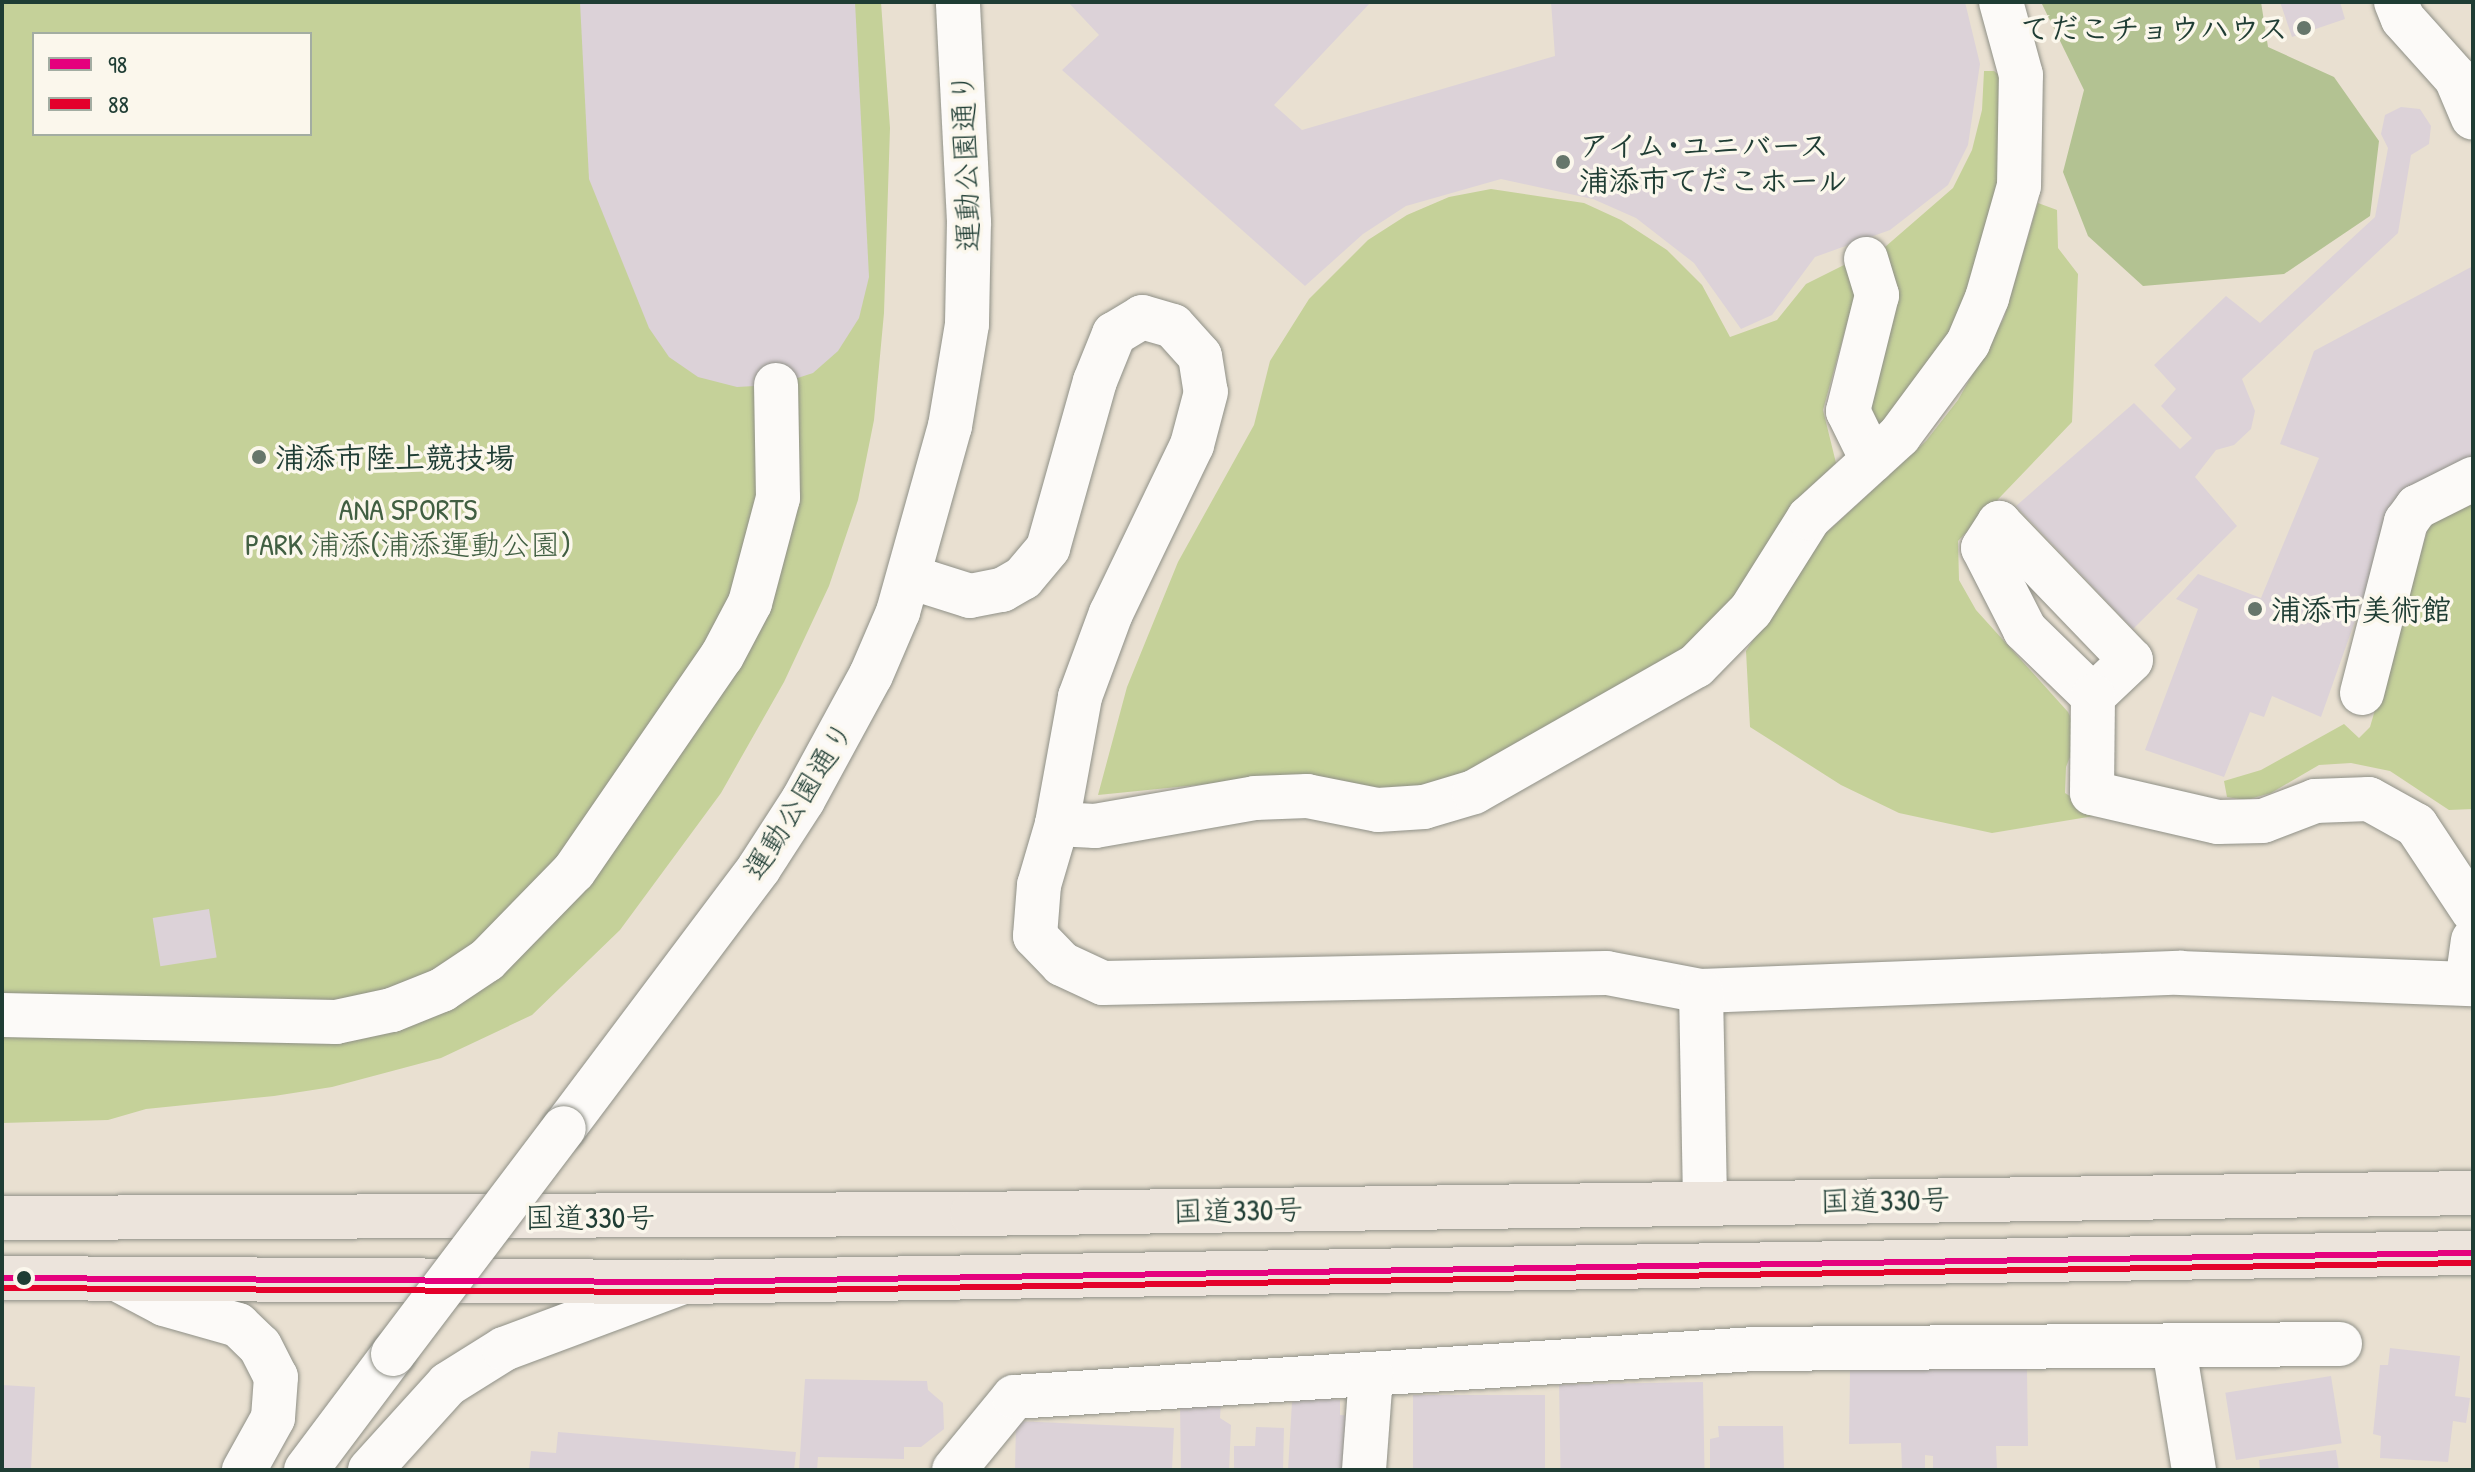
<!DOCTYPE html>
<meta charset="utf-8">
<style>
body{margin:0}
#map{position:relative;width:2475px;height:1472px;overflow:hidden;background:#e9e0d1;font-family:"Patrick Hand","Klee One",sans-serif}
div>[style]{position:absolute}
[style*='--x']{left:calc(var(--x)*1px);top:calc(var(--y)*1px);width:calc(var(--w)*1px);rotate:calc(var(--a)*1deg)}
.green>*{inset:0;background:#c5d199}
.forest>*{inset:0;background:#b3c292}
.building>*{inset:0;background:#dcd2d8;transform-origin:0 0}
.roads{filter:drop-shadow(0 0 2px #8f9087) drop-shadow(0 0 2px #8f9087)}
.minor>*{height:44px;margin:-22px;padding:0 22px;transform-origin:22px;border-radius:22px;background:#fcfaf8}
.highway>*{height:44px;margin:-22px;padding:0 22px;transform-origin:22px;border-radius:22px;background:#ece4dc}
.bridges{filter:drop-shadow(0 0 2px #8f9087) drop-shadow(0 0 2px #8f9087)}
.minor-bridge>*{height:44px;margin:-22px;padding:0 22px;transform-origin:22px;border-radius:22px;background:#fcfaf8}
.bus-1>*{height:6px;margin:-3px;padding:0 3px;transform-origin:3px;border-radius:3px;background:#e5007d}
.bus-2>*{height:6px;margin:-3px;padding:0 3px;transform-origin:3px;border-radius:3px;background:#e4002b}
.dots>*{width:22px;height:22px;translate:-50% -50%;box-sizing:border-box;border:4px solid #fbf7ec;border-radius:50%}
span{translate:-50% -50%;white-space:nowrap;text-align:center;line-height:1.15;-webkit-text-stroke:7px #fbf7ec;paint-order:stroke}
.poi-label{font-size:30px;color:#1f3d34;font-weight:700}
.right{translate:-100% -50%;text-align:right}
.left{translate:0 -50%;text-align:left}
.street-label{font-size:30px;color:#1f3d34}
.park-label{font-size:30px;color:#415f42}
.frame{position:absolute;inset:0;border:4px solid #1f3d34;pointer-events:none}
.legend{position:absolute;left:32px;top:32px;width:280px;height:104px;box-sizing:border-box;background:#fbf7ec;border:2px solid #a3ada2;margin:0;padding:10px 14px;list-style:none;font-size:24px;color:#1f3d34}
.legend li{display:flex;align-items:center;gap:16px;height:40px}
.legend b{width:40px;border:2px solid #a3ada2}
</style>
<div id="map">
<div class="green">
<div style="clip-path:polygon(evenodd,2px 2px,881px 2px,890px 128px,884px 313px,874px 420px,858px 500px,829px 586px,784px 682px,721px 793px,620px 930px,532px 1015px,441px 1058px,332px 1087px,274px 1096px,146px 1109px,108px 1120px,2px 1123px,2px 2px,34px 34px,310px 34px,310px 134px,34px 134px,34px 34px)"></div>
<div style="clip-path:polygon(1984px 71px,1994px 71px,2007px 81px,1996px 206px,1948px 343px,1888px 419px,1878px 424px,1868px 418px,1894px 278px,1885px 247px,1953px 188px,1972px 150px,1982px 110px)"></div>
<div style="clip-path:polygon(1491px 189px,1584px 203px,1621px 220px,1667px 250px,1702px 285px,1730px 337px,1777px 320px,1806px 284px,1848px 263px,1857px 287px,1823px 410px,1836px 463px,1793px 504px,1731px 608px,1685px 652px,1453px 786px,1393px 792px,1308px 774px,1098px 795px,1127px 687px,1178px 562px,1254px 425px,1270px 361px,1309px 299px,1368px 240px,1407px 215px,1449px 197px)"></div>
<div style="clip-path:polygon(2038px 203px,2057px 210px,2058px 248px,2078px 274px,2072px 422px,1958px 541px,1959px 580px,1976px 610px,2068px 712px,2079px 734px,2066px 767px,2065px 793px,2100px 815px,1992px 833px,1899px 813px,1841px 785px,1750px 727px,1746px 651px,1813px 545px,1926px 441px,1958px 400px,2004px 318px)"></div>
<div style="clip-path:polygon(2473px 498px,2473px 809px,2449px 810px,2390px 771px,2351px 763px,2319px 765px,2271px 793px,2246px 800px,2227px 797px,2224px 781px,2261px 770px,2344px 724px,2359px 738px,2370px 727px,2431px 518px)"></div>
</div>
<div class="forest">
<div style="clip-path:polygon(2041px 2px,2261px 2px,2268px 47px,2334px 77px,2379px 141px,2370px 216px,2284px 274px,2143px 286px,2088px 236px,2063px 172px,2084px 90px)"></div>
</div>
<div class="building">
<div style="clip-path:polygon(580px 2px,855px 2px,869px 277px,859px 318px,838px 351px,813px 373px,776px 385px,737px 387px,698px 377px,669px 357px,649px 328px,589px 179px)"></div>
<div style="clip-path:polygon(1068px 2px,1371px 2px,1274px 105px,1302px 130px,1555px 56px,1551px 2px,1965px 2px,1980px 64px,1968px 145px,1948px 185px,1890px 230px,1815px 257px,1772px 315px,1741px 329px,1694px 263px,1636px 218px,1593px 199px,1501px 179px,1406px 206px,1363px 234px,1305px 286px,1062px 70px,1099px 35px)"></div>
<div style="clip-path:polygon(2280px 2px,2340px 2px,2345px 19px,2292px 37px)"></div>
<div style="clip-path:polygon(2401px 107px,2420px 109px,2431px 126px,2429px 144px,2411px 155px,2398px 233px,2242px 379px,2255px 411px,2251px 429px,2234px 445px,2216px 450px,2195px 477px,2237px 526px,2133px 629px,2016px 506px,2134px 403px,2180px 449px,2192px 438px,2161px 406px,2176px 389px,2154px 365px,2226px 296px,2260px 323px,2375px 217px,2388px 148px,2381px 134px,2385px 115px)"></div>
<div style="clip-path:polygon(2473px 266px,2473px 463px,2397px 502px,2321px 717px,2272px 696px,2264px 717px,2250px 712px,2224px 777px,2145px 750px,2198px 609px,2176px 599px,2198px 574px,2261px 598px,2319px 458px,2280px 444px,2314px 351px)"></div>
<div style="left:209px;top:909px;width:49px;height:57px;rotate:81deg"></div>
<div style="clip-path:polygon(2390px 1348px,2460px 1356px,2455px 1396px,2470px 1398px,2466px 1423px,2453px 1421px,2448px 1462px,2380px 1458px,2381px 1436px,2373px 1434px,2380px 1365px,2388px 1365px)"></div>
<div style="clip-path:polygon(2027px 1369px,2028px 1446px,1996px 1446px,1997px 1470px,1933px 1470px,1933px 1456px,1925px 1455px,1925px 1470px,1902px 1470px,1901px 1443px,1849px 1444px,1850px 1370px)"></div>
<div style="left:2331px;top:1376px;width:68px;height:107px;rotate:81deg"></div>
<div style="clip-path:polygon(805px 1379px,927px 1381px,928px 1390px,943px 1403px,944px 1429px,921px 1447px,904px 1447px,904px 1459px,818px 1457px,817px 1470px,799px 1470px)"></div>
<div style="left:1703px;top:1382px;width:88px;height:144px;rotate:89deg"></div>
<div style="clip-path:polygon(2px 1385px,35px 1387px,31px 1470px,2px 1470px)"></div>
<div style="left:1413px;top:1395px;width:132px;height:75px"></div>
<div style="clip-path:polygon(1313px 1397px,1340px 1400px,1340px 1415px,1354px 1416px,1350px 1470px,1288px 1470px,1292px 1402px)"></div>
<div style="clip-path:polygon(1221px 1403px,1220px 1418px,1231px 1425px,1229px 1470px,1181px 1470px,1180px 1405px)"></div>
<div style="clip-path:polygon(1016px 1421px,1174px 1428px,1172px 1470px,1015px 1470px)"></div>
<div style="clip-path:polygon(1718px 1426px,1783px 1426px,1784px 1470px,1710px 1470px,1710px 1439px,1719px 1437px)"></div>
<div style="clip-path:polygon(1256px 1427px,1284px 1428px,1283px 1470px,1234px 1470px,1234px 1446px,1255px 1446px)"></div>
<div style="clip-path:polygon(558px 1432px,796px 1452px,794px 1470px,529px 1470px,531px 1451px,556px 1453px)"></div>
<div style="clip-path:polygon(2336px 1450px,2339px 1470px,2260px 1470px,2259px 1460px)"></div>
</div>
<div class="roads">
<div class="minor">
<div style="--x:2396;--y:2;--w:18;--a:68"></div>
<div style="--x:2403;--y:19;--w:79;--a:48.1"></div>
<div style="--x:2456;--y:78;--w:43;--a:67"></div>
<div style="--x:1866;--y:259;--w:38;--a:73"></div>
<div style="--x:1877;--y:295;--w:120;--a:104"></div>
<div style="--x:1848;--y:411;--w:55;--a:63.9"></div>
<div style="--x:910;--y:577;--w:63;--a:17.6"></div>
<div style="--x:970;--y:596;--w:33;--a:-11"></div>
<div style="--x:1002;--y:590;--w:24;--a:-30"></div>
<div style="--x:1023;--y:578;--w:39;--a:-50"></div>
<div style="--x:1048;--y:548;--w:173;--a:-74.3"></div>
<div style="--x:1095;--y:381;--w:51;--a:-68"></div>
<div style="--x:1114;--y:334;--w:33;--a:-31"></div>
<div style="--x:1142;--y:317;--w:32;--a:16"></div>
<div style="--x:1173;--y:326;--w:40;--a:48"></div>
<div style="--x:1200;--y:356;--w:36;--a:81"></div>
<div style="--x:1206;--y:392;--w:55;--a:104.8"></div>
<div style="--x:1192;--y:445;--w:187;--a:115.7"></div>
<div style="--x:1111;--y:613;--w:90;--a:110.3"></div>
<div style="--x:1080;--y:697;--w:129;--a:100.3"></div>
<div style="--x:1057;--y:824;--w:64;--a:106.4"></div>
<div style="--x:1039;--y:885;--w:51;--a:94.5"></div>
<div style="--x:1035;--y:936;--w:39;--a:46"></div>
<div style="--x:1062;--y:964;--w:45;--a:24.9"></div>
<div style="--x:1103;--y:983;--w:504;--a:-1.14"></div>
<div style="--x:1607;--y:973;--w:96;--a:10.8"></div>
<div style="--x:1701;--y:991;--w:479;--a:-2.2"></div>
<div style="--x:2180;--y:973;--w:293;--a:2.2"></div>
<div style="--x:2362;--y:693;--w:177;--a:-75.6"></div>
<div style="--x:2406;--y:522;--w:19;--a:-54"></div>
<div style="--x:2417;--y:507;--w:63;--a:-26.6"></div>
<div style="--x:2093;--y:696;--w:95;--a:-135.9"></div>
<div style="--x:2025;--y:630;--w:92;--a:-117.1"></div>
<div style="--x:1983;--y:548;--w:30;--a:-57"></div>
<div style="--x:1999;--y:523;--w:190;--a:46.1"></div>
<div style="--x:2131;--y:660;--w:52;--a:136.5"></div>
<div style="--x:2093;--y:696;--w:97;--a:90.6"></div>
<div style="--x:2092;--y:793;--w:129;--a:13"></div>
<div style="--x:2218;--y:822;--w:45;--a:-1.3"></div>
<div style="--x:2263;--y:821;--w:56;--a:-21"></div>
<div style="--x:2315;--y:801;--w:54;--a:-2.1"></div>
<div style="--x:2369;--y:799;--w:54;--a:29"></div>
<div style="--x:2416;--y:825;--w:103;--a:56.5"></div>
<div style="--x:1057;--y:824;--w:38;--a:3"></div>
<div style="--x:1095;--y:826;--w:162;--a:-9.9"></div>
<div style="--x:1255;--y:798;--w:52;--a:-2.2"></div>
<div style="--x:1307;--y:796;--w:72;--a:11.2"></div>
<div style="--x:1378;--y:810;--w:46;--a:-3.7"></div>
<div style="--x:1424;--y:807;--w:52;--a:-16.7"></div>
<div style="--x:1474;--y:792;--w:255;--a:-29.6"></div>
<div style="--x:1696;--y:666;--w:78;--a:-45.5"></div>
<div style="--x:1751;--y:610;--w:109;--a:-57.8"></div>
<div style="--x:1809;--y:518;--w:122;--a:-42.3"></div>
<div style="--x:1899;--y:436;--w:116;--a:-53.4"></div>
<div style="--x:1968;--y:343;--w:49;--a:-67.1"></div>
<div style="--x:1987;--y:298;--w:116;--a:-74.1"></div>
<div style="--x:2019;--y:186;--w:111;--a:-89"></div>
<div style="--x:2021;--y:75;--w:76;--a:-105.3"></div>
<div style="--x:2467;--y:983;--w:43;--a:-82.1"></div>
<div style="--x:1701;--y:991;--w:211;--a:88.9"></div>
<div style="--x:2;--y:1015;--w:334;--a:1.2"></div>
<div style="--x:336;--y:1022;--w:57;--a:-12.1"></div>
<div style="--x:392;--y:1010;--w:54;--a:-21.8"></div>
<div style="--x:442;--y:990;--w:54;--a:-33.7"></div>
<div style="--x:487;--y:960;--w:124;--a:-45.7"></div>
<div style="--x:574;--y:871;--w:261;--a:-55.5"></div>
<div style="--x:722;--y:656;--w:60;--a:-62.2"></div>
<div style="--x:750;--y:603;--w:109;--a:-75.1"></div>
<div style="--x:778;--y:498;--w:113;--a:-91"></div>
<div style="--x:564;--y:1128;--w:325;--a:-53.1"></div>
<div style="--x:759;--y:868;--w:81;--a:-57.1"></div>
<div style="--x:803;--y:800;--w:142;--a:-61.5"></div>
<div style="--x:871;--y:675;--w:69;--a:-66.8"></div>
<div style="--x:898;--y:612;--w:193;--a:-74.4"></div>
<div style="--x:950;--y:426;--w:103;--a:-80.5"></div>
<div style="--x:967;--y:324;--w:102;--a:-88.9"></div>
<div style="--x:969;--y:222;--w:220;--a:-92.9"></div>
<div style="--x:117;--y:1279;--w:53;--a:28"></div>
<div style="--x:164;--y:1304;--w:77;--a:15.8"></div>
<div style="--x:238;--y:1325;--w:30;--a:44"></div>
<div style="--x:260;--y:1346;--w:35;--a:63"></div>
<div style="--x:276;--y:1377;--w:41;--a:94.2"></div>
<div style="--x:273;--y:1418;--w:60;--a:119.1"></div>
<div style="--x:2174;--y:1348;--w:124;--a:80.7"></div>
<div style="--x:306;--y:1470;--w:145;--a:-53.1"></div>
<div style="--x:370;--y:1470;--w:116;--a:-47.8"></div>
<div style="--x:448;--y:1384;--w:66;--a:-32"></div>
<div style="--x:504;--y:1349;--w:191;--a:-20.5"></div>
<div style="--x:954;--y:1470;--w:94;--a:-50.6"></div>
<div style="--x:1014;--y:1397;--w:743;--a:-3.71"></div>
<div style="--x:1755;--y:1349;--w:585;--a:-0.49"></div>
<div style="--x:1364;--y:1470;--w:96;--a:-85.8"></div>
</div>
<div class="highway">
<div style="--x:2;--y:1218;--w:970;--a:-0.24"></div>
<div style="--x:972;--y:1214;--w:1501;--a:-0.8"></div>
<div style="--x:2;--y:1278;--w:681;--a:0.34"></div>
<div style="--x:683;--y:1282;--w:1790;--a:-0.93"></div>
</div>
</div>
<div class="bridges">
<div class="minor-bridge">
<div style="--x:393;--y:1354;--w:283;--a:-52.9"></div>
</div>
</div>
<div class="bus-1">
<div style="--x:2;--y:1278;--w:681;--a:0.34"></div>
<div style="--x:683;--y:1282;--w:1790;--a:-0.93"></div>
</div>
<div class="bus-2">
<div style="--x:2;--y:1288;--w:681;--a:0.34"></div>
<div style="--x:683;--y:1292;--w:1790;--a:-0.93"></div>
</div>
<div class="dots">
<div style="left:2304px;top:28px;background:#66766b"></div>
<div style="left:1563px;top:162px;background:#66766b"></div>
<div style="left:259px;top:457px;background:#66766b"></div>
<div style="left:2255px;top:609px;background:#66766b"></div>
<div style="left:24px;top:1278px;background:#1f3d34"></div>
</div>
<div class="poi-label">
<span class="right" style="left:2288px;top:28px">てだこチョウハウス</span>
<span class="left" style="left:1579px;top:162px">アイム･ユニバース<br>浦添市てだこホール</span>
<span class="left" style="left:275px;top:457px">浦添市陸上競技場</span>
<span class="left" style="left:2271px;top:609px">浦添市美術館</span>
</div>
<div class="street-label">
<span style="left:965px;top:162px;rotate:-92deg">運動公園通り</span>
<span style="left:798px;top:800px;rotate:-58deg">運動公園通り</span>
<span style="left:1885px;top:1200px;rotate:-1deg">国道330号</span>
<span style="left:1238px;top:1210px;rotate:-1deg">国道330号</span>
<span style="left:590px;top:1217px">国道330号</span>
</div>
<div class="park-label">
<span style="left:408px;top:526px">ANA SPORTS<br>PARK 浦添(浦添運動公園)</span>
</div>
<div class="frame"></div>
<ul class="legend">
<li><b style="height:10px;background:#e5007d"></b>98</li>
<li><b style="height:10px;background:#e4002b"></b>88</li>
</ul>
</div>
